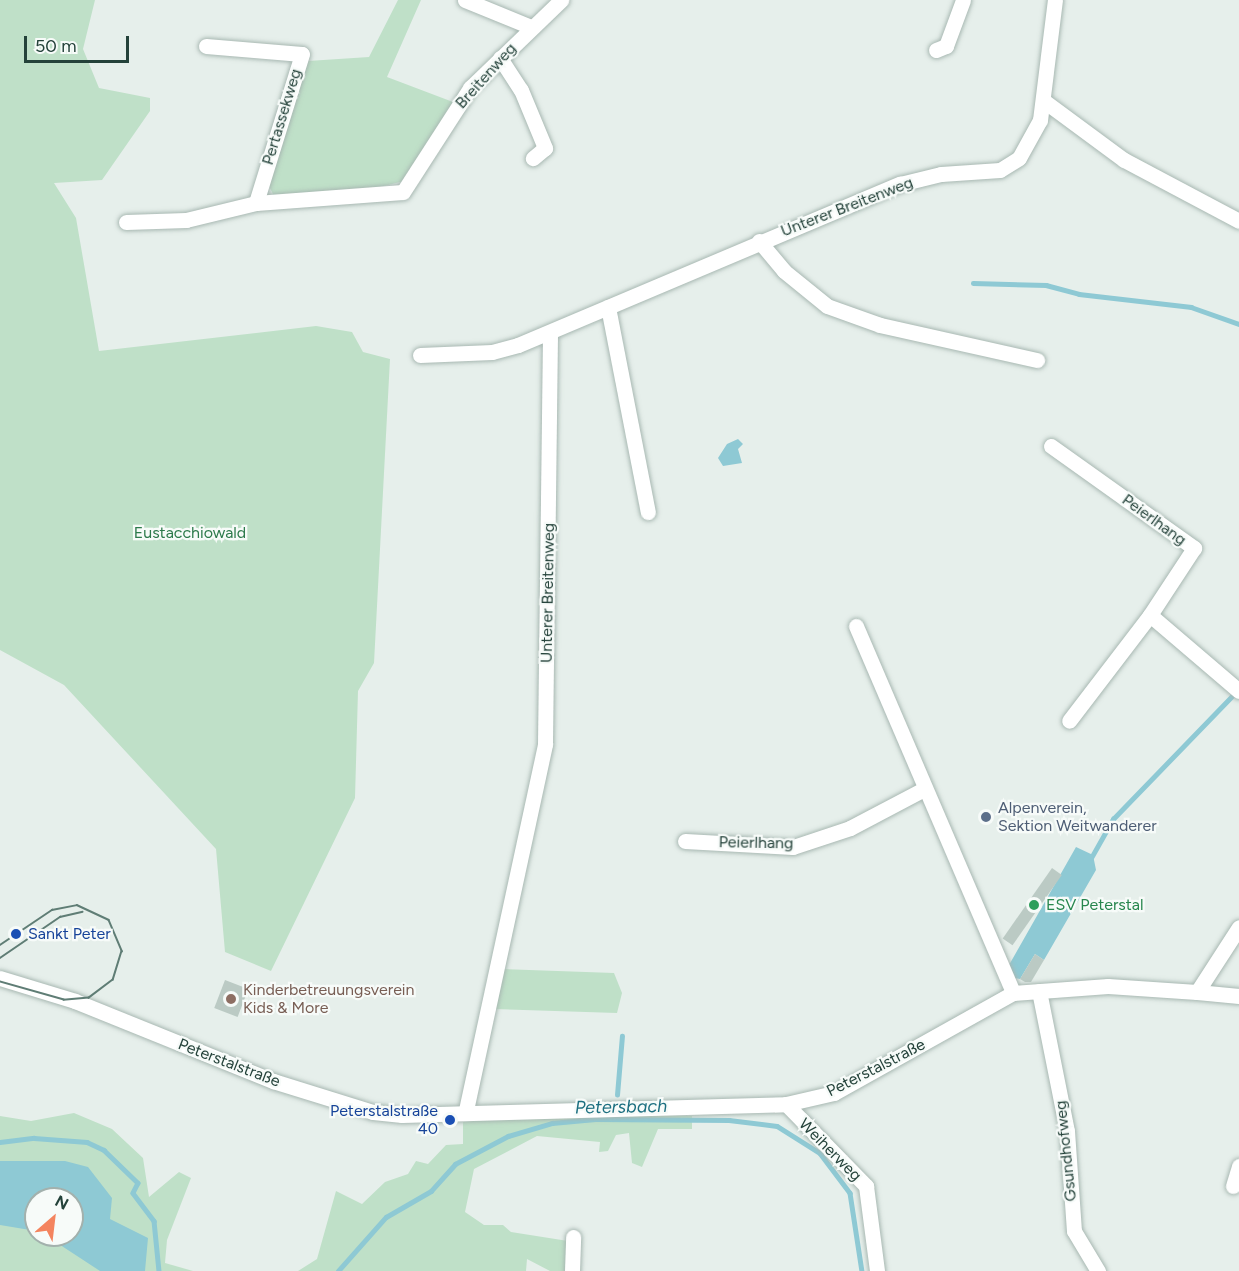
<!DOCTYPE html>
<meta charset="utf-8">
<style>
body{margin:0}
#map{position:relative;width:1239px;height:1271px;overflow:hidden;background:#e6efeb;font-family:Figtree,sans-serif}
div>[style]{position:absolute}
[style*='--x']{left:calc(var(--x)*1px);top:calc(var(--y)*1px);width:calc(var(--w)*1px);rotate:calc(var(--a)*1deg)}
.green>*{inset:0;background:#bfe0c8}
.water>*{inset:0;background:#8ec9d4}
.stream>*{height:4.5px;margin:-2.25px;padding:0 2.25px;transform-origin:2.25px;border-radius:2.25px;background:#8ec9d4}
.building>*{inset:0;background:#bbcac4;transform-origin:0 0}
.roads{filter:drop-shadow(0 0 2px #a8b8b2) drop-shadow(0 0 2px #a8b8b2)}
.minor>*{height:15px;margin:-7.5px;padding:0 7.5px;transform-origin:7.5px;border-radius:7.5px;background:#fff}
.tram>*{height:1.5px;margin:-0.75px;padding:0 0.75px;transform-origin:0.75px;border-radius:0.75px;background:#5f7d75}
.dots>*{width:16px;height:16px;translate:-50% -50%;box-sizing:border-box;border:3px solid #f7fbf9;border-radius:50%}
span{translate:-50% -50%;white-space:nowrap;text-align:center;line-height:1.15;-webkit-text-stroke:4.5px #f7fbf9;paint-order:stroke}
.street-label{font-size:16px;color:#24423a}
.park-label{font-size:16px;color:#2d7a4b}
.service-label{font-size:16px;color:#4e5e75}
.left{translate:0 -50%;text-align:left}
.leisure-label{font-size:16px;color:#27864d}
.transit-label{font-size:16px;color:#164399}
.right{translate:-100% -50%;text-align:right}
.education-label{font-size:16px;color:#785e54}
.water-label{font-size:18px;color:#1c6f80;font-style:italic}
.north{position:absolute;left:24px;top:1187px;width:60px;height:60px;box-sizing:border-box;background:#f7fbf9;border:2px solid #a3b1ad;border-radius:50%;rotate:28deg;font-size:16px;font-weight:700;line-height:24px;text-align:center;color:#24423a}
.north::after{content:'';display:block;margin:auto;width:21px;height:27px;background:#f4845f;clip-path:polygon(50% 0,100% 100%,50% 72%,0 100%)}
.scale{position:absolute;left:24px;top:36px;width:105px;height:27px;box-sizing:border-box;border:3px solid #24423a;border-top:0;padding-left:8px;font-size:18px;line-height:21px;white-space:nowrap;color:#24423a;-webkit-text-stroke:4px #f7fbf9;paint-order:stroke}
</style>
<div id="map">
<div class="green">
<div style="clip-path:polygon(0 0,95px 0,83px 49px,99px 88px,150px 98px,150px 111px,102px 180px,54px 183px,76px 218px,99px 351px,316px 326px,352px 332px,363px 352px,390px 359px,374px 663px,358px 691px,355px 798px,271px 971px,225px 952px,216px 849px,64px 685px,0 650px)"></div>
<div style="clip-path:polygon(398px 0,421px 0,387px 77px,453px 102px,404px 181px,372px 189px,274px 196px,267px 182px,308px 61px,369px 57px)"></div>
<div style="clip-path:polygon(503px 969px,614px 973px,622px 993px,617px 1013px,494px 1009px)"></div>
<div style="clip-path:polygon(evenodd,74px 1113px,112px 1129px,143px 1158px,149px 1197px,179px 1172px,191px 1178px,167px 1240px,165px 1263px,193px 1271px,0 1271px,0 1116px,31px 1121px,74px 1113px,36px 1199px,72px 1199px,72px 1235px,36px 1235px,36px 1199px)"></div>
<div style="clip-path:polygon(541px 1113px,692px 1116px,692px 1129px,658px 1129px,642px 1167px,632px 1163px,629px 1133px,616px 1135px,608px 1151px,599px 1152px,600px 1142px,537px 1136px,474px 1169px,465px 1212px,484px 1225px,503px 1225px,511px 1232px,568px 1241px,565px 1271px,550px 1271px,527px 1259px,526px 1271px,298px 1271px,317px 1259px,336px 1191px,362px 1204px,385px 1182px,408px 1174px,416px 1161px,428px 1164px,446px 1145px,463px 1144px,463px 1122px)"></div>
</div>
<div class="water">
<div style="clip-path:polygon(738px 439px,743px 444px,738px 449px,742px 463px,723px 466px,718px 458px,727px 444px)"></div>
<div style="clip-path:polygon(1076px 847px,1093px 855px,1096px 870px,1044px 960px,1035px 954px,1020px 979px,1014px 978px,1009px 965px)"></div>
<div style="clip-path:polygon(0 1161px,65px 1161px,88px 1167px,112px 1198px,110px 1219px,148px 1238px,145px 1271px,100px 1271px,45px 1235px,72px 1235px,72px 1199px,36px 1199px,36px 1231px,0 1225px)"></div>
</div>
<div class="stream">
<div style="--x:973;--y:283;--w:73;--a:1.6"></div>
<div style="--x:1046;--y:285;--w:34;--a:15"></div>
<div style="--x:1079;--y:294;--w:113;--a:6.6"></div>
<div style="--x:1191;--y:307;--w:51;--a:19.5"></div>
<div style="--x:1091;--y:858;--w:45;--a:-60.6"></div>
<div style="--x:1113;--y:819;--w:174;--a:-45.9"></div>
<div style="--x:617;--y:1095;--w:59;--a:-85.2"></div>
<div style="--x:0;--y:1142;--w:34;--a:-7"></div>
<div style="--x:34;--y:1138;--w:53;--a:4.3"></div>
<div style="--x:87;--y:1142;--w:19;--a:25"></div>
<div style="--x:104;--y:1150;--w:47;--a:44.1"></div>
<div style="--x:138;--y:1183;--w:11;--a:117"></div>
<div style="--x:133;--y:1193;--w:35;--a:53"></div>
<div style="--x:154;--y:1221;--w:50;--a:84.3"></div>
<div style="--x:338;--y:1271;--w:72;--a:-48.4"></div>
<div style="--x:386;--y:1217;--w:52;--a:-30"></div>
<div style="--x:431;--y:1191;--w:36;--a:-48"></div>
<div style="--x:455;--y:1164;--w:60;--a:-27.8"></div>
<div style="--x:508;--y:1136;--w:46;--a:-16.5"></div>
<div style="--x:552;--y:1123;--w:43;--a:-5.3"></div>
<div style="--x:595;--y:1119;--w:134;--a:0.4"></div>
<div style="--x:729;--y:1120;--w:48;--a:7.1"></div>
<div style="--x:777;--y:1126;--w:51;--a:32.1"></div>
<div style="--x:820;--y:1153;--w:50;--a:53.1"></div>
<div style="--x:850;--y:1193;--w:79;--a:81.3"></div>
</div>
<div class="building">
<div style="left:1052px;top:868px;width:12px;height:86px;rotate:35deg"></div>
<div style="clip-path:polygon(1035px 954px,1044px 960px,1031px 982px,1025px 982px,1020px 979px)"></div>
<div style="left:225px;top:980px;width:25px;height:30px;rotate:21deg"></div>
</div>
<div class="roads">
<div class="minor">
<div style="--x:465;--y:0;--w:71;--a:22.2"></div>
<div style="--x:206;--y:46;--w:96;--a:4.8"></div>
<div style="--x:302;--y:54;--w:156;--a:107.2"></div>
<div style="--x:936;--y:50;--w:11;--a:-22"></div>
<div style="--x:946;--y:46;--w:49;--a:-69.7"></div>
<div style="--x:500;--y:58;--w:38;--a:57"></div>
<div style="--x:521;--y:90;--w:63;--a:67.5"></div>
<div style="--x:545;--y:148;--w:16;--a:140"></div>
<div style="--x:1044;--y:101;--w:99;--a:36.4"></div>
<div style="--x:1124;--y:160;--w:130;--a:27.9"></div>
<div style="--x:126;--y:222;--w:60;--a:-1.9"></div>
<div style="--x:186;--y:220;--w:72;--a:-13.7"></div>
<div style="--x:256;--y:203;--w:147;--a:-4.3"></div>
<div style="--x:403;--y:192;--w:124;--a:-57.2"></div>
<div style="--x:470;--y:88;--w:127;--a:-44"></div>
<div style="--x:759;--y:241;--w:39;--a:50"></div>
<div style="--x:784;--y:271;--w:55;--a:39.1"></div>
<div style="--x:827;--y:306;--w:56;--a:19.7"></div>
<div style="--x:880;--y:325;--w:161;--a:12.6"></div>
<div style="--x:608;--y:307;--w:209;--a:79"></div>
<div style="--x:420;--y:355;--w:72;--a:-2.4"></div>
<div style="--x:492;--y:352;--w:27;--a:-15"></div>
<div style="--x:518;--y:345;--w:415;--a:-22.9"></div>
<div style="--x:900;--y:184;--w:42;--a:-13.7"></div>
<div style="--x:941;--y:174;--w:59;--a:-3.9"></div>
<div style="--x:1000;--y:170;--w:22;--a:-32"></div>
<div style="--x:1019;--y:158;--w:43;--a:-61.1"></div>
<div style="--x:1040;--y:120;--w:121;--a:-82.9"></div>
<div style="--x:1051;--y:446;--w:176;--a:35.5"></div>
<div style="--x:1194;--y:548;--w:80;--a:123.3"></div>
<div style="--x:1150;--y:615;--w:133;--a:127.4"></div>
<div style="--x:1150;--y:615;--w:117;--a:40.5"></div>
<div style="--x:856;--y:626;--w:399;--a:66.8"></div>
<div style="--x:685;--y:841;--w:108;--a:3.2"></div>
<div style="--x:793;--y:847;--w:60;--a:-18.4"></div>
<div style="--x:850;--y:828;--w:84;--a:-27.8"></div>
<div style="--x:0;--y:978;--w:78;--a:17"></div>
<div style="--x:75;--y:1001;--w:214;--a:22"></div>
<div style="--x:273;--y:1081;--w:105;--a:17.2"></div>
<div style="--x:373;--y:1112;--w:29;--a:6"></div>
<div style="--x:402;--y:1115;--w:384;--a:-1.6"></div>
<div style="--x:786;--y:1104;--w:49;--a:-12.9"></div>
<div style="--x:834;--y:1093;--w:205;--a:-29.2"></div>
<div style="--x:1013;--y:993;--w:95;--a:-4.2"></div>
<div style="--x:1108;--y:986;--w:89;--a:3.9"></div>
<div style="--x:1197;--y:992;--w:77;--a:-57.1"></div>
<div style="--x:1039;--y:991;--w:143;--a:78.7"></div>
<div style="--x:1067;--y:1131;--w:100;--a:86"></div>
<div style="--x:1074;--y:1231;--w:47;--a:59"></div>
<div style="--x:1197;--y:992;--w:42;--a:5.4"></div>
<div style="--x:786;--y:1104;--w:115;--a:45.7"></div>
<div style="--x:866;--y:1186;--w:86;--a:82.6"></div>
<div style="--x:466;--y:1110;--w:374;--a:-77.8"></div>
<div style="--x:545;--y:744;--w:410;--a:-89.3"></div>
<div style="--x:1233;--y:1186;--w:21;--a:-73"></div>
<div style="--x:572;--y:1271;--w:34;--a:-88"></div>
</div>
</div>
<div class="tram">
<div style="--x:0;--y:945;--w:63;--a:-33.9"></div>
<div style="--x:52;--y:910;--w:25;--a:-11"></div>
<div style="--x:77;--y:905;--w:35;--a:25"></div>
<div style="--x:109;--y:920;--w:34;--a:67"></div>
<div style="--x:122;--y:951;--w:30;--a:107"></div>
<div style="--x:113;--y:980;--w:30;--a:143"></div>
<div style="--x:89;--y:998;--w:25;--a:175"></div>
<div style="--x:64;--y:1000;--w:66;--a:-164.3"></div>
<div style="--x:0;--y:958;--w:73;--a:-34.3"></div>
<div style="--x:60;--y:917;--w:23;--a:-13"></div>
</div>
<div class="dots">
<div style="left:986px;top:817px;background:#5c6f8a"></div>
<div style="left:1034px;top:905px;background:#2e9e5b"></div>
<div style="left:16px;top:934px;background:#1a4fb4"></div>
<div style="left:231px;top:999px;background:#8d6e63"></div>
<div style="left:450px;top:1120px;background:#1a4fb4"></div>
</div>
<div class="street-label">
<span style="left:486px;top:76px;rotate:-48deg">Breitenweg</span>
<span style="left:282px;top:117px;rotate:-73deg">Pertassekweg</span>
<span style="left:847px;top:207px;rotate:-21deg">Unterer Breitenweg</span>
<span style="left:1154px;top:520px;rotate:36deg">Peierlhang</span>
<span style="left:548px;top:593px;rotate:-89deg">Unterer Breitenweg</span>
<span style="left:756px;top:843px;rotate:1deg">Peierlhang</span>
<span style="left:229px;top:1063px;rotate:21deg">Peterstalstraße</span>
<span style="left:876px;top:1068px;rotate:-27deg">Peterstalstraße</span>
<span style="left:830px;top:1150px;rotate:45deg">Weiherweg</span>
<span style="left:1066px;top:1151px;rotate:-96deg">Gsundhofweg</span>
</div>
<div class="park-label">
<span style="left:190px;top:533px">Eustacchiowald</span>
</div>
<div class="service-label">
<span class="left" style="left:998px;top:817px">Alpenverein,<br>Sektion Weitwanderer</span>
</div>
<div class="leisure-label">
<span class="left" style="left:1046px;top:905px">ESV Peterstal</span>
</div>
<div class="transit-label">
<span class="left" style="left:28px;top:934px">Sankt Peter</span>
<span class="right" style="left:438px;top:1120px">Peterstalstraße<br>40</span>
</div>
<div class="education-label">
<span class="left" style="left:243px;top:999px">Kinderbetreuungsverein<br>Kids &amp; More</span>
</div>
<div class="water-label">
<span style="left:621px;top:1107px;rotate:-1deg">Petersbach</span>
</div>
<div class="north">N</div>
<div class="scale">50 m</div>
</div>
